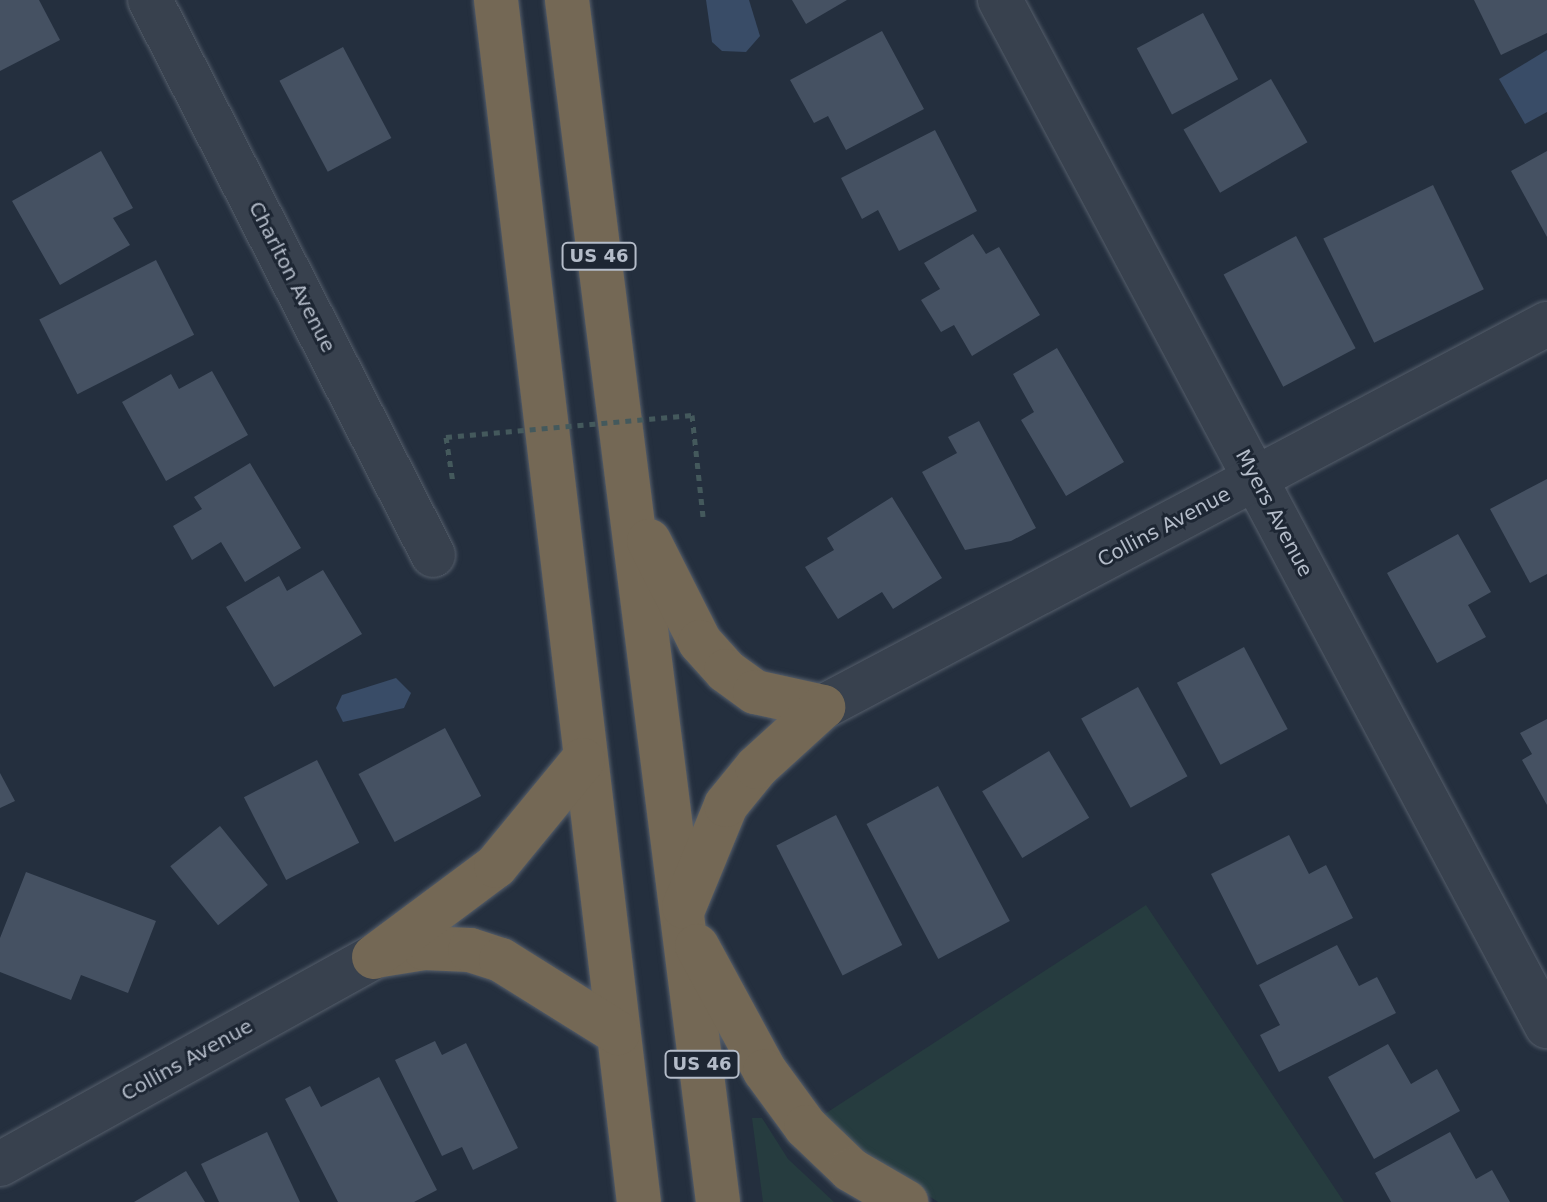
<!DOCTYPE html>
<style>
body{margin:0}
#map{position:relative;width:1547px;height:1202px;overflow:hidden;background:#242f3e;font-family:"DejaVu Sans",sans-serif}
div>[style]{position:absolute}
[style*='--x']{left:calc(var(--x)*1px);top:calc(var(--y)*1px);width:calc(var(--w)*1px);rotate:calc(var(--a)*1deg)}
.green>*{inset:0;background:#263c3f}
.water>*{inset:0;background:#394c67}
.building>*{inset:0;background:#455162;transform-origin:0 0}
.path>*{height:5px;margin-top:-2.5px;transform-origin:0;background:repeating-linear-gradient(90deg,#44595c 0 6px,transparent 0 12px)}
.roads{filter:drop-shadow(0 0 2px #565f6c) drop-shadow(0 0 2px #565f6c)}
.minor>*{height:44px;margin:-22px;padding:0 22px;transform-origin:22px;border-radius:22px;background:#38414e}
.highway>*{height:44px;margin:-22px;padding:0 22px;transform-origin:22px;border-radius:22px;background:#746855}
.path-bridge>*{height:5px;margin-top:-2.5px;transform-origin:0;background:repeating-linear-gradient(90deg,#44595c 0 6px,transparent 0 12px)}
span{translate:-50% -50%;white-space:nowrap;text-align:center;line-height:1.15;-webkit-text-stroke:6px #1d2633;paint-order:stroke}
.shield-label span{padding:2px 6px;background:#1d2633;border:2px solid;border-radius:6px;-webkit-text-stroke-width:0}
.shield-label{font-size:18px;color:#b4bcc9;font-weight:700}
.street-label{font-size:20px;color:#b4bcc9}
</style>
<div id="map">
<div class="green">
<div style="clip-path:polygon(1146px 905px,1344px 1202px,938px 1202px,817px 1119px)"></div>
<div style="clip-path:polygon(752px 1118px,762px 1118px,788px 1159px,834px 1202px,763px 1202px)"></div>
</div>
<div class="water">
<div style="clip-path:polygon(706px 0,749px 0,760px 36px,746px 52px,722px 51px,712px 42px)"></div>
<div style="clip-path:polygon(1547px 50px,1547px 112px,1525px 124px,1499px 79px)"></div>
<div style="clip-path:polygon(396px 678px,411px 693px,404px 708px,343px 722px,336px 708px,342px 695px)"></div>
</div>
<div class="building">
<div style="clip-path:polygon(0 0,39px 0,60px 40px,0 71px)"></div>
<div style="clip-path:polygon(792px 0,847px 0,806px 24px)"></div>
<div style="clip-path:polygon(1474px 0,1547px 0,1547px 33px,1501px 55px)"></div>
<div style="left:1203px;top:13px;width:75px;height:75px;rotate:62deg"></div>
<div style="clip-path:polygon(882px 31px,924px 109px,846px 150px,828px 116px,814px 123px,790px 80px)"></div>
<div style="left:343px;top:47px;width:103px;height:72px;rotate:62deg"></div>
<div style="left:1271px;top:79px;width:73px;height:101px;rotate:60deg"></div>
<div style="clip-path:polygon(935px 130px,977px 211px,899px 251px,878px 210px,862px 219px,841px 178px)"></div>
<div style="clip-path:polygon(101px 151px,133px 208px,113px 218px,130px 245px,60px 285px,12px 201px)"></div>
<div style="clip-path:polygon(1547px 151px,1547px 237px,1511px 171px)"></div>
<div style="left:1433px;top:185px;width:116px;height:122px;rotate:64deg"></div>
<div style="clip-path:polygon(973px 234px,986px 254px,999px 247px,1040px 315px,972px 356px,954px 325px,941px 332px,921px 300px,940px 289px,924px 263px)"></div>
<div style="left:1296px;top:236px;width:127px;height:82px;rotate:62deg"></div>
<div style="left:156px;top:260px;width:84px;height:131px;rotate:63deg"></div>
<div style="clip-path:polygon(1057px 348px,1124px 462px,1066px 496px,1021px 420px,1034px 412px,1013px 374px)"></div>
<div style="clip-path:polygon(212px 371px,248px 435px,166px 481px,122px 402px,171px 374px,179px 389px)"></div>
<div style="clip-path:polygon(979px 421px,1036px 528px,1011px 541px,965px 550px,922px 472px,957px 453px,948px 437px)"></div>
<div style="clip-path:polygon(250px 463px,301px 548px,245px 582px,221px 542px,192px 560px,173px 526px,202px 509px,194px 497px)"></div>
<div style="clip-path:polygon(1547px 479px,1547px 574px,1530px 583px,1490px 509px)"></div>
<div style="clip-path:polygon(892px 497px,942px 578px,893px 609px,882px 592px,838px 619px,805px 567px,834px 550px,827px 538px)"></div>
<div style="clip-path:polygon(1458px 534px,1491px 592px,1468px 605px,1486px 637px,1437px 663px,1387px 573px)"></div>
<div style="clip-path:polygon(323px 570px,362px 634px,274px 687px,226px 607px,279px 576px,287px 591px)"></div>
<div style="left:1244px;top:647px;width:93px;height:76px;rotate:62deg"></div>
<div style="left:1138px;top:687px;width:102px;height:65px;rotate:61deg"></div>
<div style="clip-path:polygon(1547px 719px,1547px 805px,1522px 760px,1532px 754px,1520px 733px)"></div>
<div style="left:445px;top:728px;width:77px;height:98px;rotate:62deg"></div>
<div style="left:1049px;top:751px;width:78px;height:78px;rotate:59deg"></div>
<div style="left:317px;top:760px;width:93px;height:82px;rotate:63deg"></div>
<div style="clip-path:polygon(0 773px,15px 801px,0 808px)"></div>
<div style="left:938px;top:786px;width:153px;height:81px;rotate:62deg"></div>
<div style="left:836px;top:815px;width:146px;height:67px;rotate:63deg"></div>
<div style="left:220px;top:826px;width:76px;height:64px;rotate:51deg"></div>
<div style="clip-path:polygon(1289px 835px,1309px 874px,1326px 865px,1353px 918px,1257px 965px,1211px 874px)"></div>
<div style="clip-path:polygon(26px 872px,156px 921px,128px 993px,81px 975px,71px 1000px,0 972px,0 938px)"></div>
<div style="clip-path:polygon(1337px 945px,1359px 986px,1377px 977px,1396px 1013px,1279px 1072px,1260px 1035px,1280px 1025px,1259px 985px)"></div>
<div style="clip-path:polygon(435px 1041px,442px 1055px,466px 1043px,518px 1148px,473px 1170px,462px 1147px,442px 1156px,395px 1060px)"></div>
<div style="clip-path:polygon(1388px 1044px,1411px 1084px,1437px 1069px,1460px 1111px,1374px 1159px,1328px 1077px)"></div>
<div style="clip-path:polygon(379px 1077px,437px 1190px,414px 1202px,338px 1202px,285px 1099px,310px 1086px,321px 1107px)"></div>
<div style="clip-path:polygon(267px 1132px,300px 1202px,219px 1202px,201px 1164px)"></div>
<div style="clip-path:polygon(1450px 1132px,1476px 1179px,1492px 1170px,1510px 1202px,1391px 1202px,1375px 1173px)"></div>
<div style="clip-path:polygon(186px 1171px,205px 1202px,134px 1202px)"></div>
</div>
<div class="path">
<div style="--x:692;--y:415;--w:102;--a:83.8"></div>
<div style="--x:446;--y:437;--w:47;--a:81.3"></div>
</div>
<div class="roads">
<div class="minor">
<div style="--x:150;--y:0;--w:623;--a:62.98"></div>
<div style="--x:1000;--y:0;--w:1163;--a:61.94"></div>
<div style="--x:823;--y:707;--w:819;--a:-27.88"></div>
<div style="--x:0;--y:1164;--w:427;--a:-29"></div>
</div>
<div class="highway">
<div style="--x:496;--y:0;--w:1210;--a:83.22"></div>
<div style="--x:567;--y:0;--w:1211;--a:82.84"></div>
<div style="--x:649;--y:541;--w:113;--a:63.2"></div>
<div style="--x:700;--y:642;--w:39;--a:48"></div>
<div style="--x:726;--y:671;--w:36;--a:36"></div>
<div style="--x:755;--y:692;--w:70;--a:12.4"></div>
<div style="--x:684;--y:907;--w:110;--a:-67.6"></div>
<div style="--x:726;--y:805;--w:49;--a:-50.8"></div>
<div style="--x:757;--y:767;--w:89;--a:-42.3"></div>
<div style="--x:697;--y:946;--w:142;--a:61.5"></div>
<div style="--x:765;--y:1071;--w:69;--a:53.8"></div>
<div style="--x:806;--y:1127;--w:62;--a:43.7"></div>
<div style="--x:851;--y:1170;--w:64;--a:30.2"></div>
<div style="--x:381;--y:955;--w:44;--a:-9.2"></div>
<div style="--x:424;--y:948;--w:46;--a:2.5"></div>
<div style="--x:470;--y:950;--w:33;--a:18"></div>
<div style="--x:501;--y:960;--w:138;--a:32"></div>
<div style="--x:374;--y:957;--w:152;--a:-36.7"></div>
<div style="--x:496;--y:866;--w:137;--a:-50.6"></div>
</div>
</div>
<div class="path-bridge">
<div style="--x:446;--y:437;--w:247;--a:-5.1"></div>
</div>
<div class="shield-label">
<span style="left:599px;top:256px">US 46</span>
<span style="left:702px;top:1064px">US 46</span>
</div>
<div class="street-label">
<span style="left:292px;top:277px;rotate:63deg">Charlton Avenue</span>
<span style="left:1274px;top:513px;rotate:62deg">Myers Avenue</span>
<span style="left:1164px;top:527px;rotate:-28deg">Collins Avenue</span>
<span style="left:187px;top:1060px;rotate:-29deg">Collins Avenue</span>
</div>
</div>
